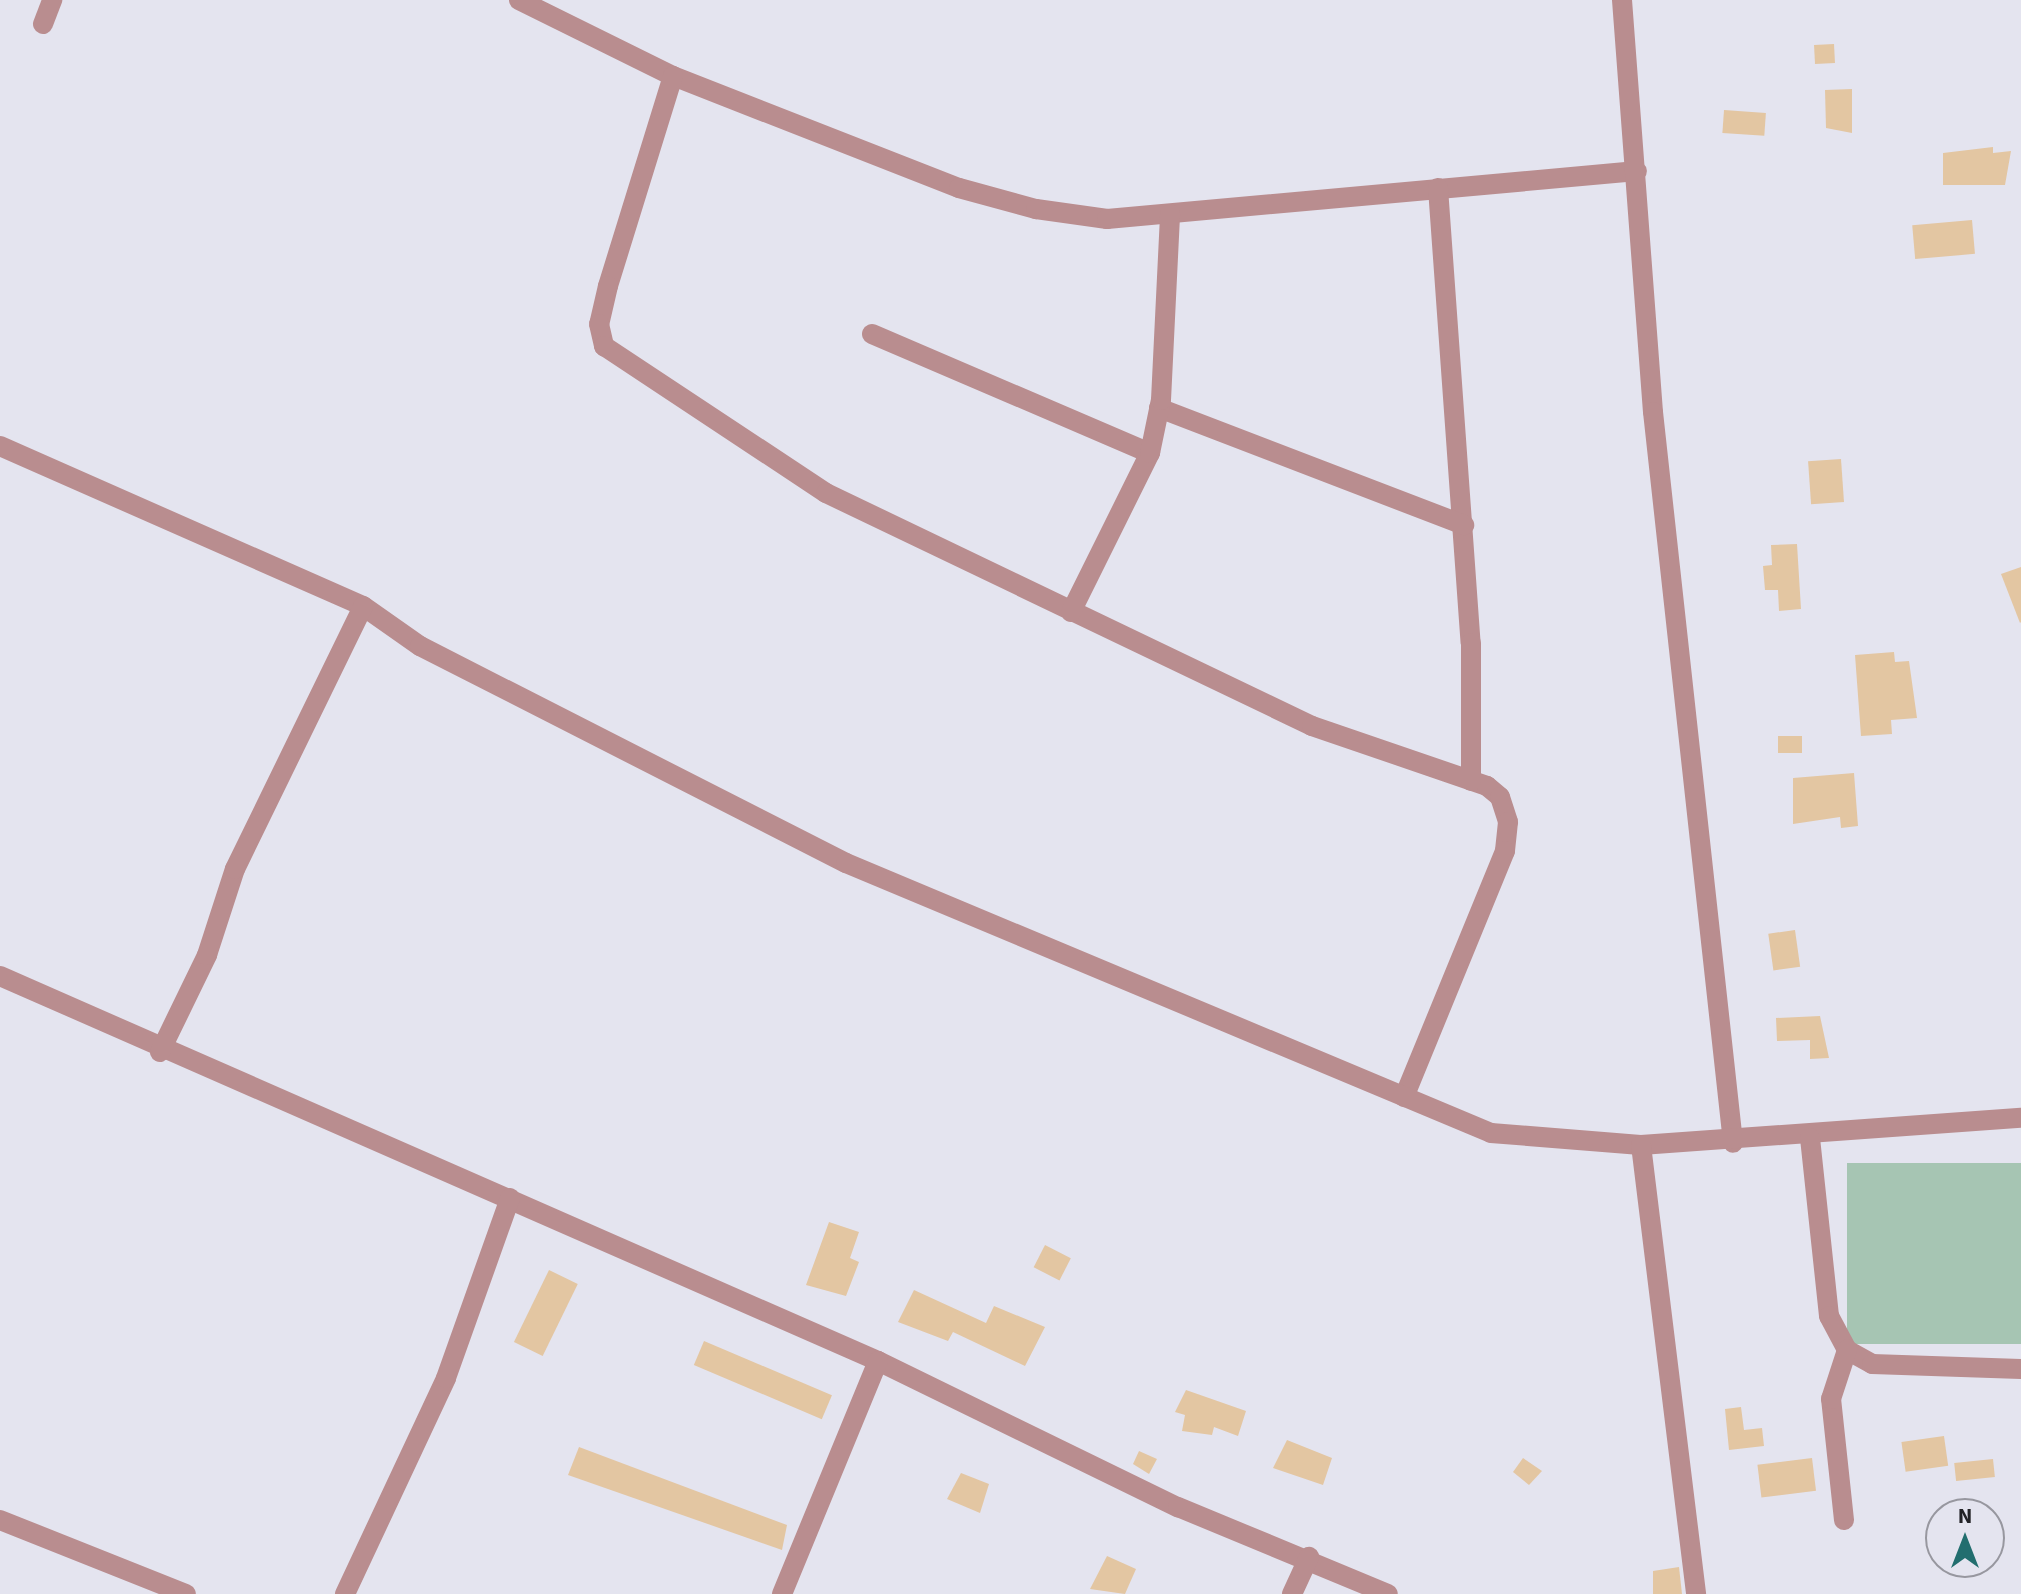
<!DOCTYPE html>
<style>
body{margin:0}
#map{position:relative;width:2021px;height:1594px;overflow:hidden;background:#e4e4ef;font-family:"Source Sans 3",sans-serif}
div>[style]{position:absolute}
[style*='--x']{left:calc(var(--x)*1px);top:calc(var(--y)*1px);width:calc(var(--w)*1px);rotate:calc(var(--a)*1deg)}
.green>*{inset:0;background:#a6c5b3;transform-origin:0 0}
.building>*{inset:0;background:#e3c6a2;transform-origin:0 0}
.street>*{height:20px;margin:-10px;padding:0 10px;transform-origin:10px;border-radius:10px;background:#b98d8f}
span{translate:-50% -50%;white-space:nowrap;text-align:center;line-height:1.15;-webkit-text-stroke:7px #e4e4ef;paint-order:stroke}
.north{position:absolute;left:1925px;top:1498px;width:80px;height:80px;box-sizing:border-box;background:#e4e4ef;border:2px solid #97979f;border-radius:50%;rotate:0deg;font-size:22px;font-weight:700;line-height:32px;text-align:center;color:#232327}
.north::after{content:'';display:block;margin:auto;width:28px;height:36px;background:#226e6f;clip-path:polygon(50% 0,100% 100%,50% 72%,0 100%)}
</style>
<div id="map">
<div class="green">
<div style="left:2021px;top:1163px;width:181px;height:174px;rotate:90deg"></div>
</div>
<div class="building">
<div style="left:1834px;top:44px;width:19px;height:20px;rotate:87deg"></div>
<div style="clip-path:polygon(1852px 89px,1852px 133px,1826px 128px,1825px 90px)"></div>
<div style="left:1724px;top:110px;width:42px;height:23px;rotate:4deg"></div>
<div style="clip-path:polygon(1993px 147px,1993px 153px,2011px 151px,2005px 185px,1943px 185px,1943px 153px)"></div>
<div style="left:1972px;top:220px;width:34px;height:60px;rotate:85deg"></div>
<div style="left:1841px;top:459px;width:43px;height:33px;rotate:86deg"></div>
<div style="clip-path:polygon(1797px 544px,1801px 609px,1779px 611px,1778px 590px,1765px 590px,1763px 566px,1772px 565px,1771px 545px)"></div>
<div style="clip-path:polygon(2021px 567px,2021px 622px,2020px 623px,2001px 574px)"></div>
<div style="clip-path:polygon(1894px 652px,1895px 662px,1909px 661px,1917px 718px,1891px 720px,1892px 734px,1861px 736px,1855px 655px)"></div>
<div style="left:1778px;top:736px;width:24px;height:17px"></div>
<div style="clip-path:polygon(1854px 773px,1858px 826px,1841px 828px,1840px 817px,1793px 824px,1793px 778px)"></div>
<div style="left:1795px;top:930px;width:37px;height:27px;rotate:82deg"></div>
<div style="clip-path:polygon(1820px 1016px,1829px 1058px,1810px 1059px,1810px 1040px,1777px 1041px,1776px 1018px)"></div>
<div style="clip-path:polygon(829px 1222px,859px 1232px,850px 1258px,859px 1262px,846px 1296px,806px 1285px)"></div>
<div style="left:1045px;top:1245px;width:29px;height:25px;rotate:27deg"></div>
<div style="left:549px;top:1270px;width:32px;height:80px;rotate:26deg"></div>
<div style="clip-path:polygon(914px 1290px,986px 1323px,994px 1306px,1045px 1327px,1025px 1366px,953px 1332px,948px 1341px,898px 1322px)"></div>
<div style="left:704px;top:1341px;width:139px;height:26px;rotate:23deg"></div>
<div style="clip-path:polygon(1186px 1390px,1246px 1411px,1238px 1436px,1214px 1427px,1212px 1435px,1182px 1431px,1185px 1415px,1175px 1412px)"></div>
<div style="clip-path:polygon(1741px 1407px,1744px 1430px,1762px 1428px,1764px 1446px,1729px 1450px,1725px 1409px)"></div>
<div style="left:1944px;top:1436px;width:30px;height:43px;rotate:82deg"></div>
<div style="clip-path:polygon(1287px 1440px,1332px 1458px,1323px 1485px,1273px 1468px)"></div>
<div style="clip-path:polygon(579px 1447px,787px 1525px,782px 1550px,568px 1475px)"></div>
<div style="clip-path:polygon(1139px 1451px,1157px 1459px,1149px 1474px,1133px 1464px)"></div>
<div style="clip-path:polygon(1523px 1458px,1542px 1471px,1529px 1485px,1513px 1472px)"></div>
<div style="left:1812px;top:1458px;width:33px;height:55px;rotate:83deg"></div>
<div style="left:1993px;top:1459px;width:18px;height:39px;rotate:84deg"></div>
<div style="clip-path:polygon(961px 1473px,989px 1484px,980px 1513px,947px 1499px)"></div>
<div style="clip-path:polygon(1107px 1556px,1136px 1569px,1125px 1594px,1090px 1589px)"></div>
<div style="clip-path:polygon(1679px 1567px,1682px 1594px,1653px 1594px,1653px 1571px)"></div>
</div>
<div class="street">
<div style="--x:519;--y:0;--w:172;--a:26.3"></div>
<div style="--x:673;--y:76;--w:307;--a:21.4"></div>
<div style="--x:959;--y:188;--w:80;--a:15.3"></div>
<div style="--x:1036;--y:209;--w:72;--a:8"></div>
<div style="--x:1107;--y:219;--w:532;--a:-5.17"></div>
<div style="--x:1622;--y:0;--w:413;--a:85.7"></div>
<div style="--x:1653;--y:412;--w:735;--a:83.75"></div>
<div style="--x:43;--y:24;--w:26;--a:-69"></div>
<div style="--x:673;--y:76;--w:220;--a:107.2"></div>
<div style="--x:608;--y:286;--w:39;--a:103"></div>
<div style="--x:599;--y:324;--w:23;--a:77"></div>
<div style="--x:604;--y:346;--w:266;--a:33.5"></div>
<div style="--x:826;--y:493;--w:539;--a:25.61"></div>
<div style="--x:1312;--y:726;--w:185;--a:18.9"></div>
<div style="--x:1487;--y:786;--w:17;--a:40"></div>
<div style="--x:1500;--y:797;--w:26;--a:72"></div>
<div style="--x:1508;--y:822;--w:29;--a:96"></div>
<div style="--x:1505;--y:851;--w:266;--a:112.3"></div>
<div style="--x:1438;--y:188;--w:456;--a:85.9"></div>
<div style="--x:1471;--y:643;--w:138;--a:90"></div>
<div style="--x:872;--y:334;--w:302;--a:23.2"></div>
<div style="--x:1159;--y:408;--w:327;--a:21"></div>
<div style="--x:0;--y:446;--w:397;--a:23.8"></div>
<div style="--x:363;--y:606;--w:70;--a:35.1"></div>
<div style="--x:420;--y:646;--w:478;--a:27"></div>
<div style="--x:846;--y:863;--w:699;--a:22.71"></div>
<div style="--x:1491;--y:1133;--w:150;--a:4.6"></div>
<div style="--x:1641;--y:1145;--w:381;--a:-4.1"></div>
<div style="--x:1071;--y:612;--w:178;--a:-63.6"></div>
<div style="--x:1150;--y:453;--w:54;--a:-78.3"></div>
<div style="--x:1161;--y:400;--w:186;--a:-87.2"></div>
<div style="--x:0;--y:976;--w:959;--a:23.68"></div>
<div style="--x:878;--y:1361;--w:334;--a:26"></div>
<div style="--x:1178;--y:1507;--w:227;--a:22.5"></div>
<div style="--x:160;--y:1052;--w:108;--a:-64.1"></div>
<div style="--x:207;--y:955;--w:90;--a:-72"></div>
<div style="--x:235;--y:869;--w:292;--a:-64"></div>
<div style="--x:1810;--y:1138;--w:179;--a:83.9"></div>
<div style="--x:1829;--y:1316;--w:38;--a:62"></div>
<div style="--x:1847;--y:1350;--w:29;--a:29"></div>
<div style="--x:1872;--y:1364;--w:149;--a:1.9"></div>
<div style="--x:1641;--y:1145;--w:452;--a:83"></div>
<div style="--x:0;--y:1520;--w:200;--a:21.7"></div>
<div style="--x:1844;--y:1520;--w:122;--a:-96.1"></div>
<div style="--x:1831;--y:1399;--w:52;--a:-71.9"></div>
<div style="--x:345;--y:1594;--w:238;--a:-64.9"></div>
<div style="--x:446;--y:1378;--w:191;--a:-70.4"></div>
<div style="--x:782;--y:1594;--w:252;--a:-67.6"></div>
<div style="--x:1292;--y:1594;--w:41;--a:-65.3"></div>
</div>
<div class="north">N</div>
</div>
